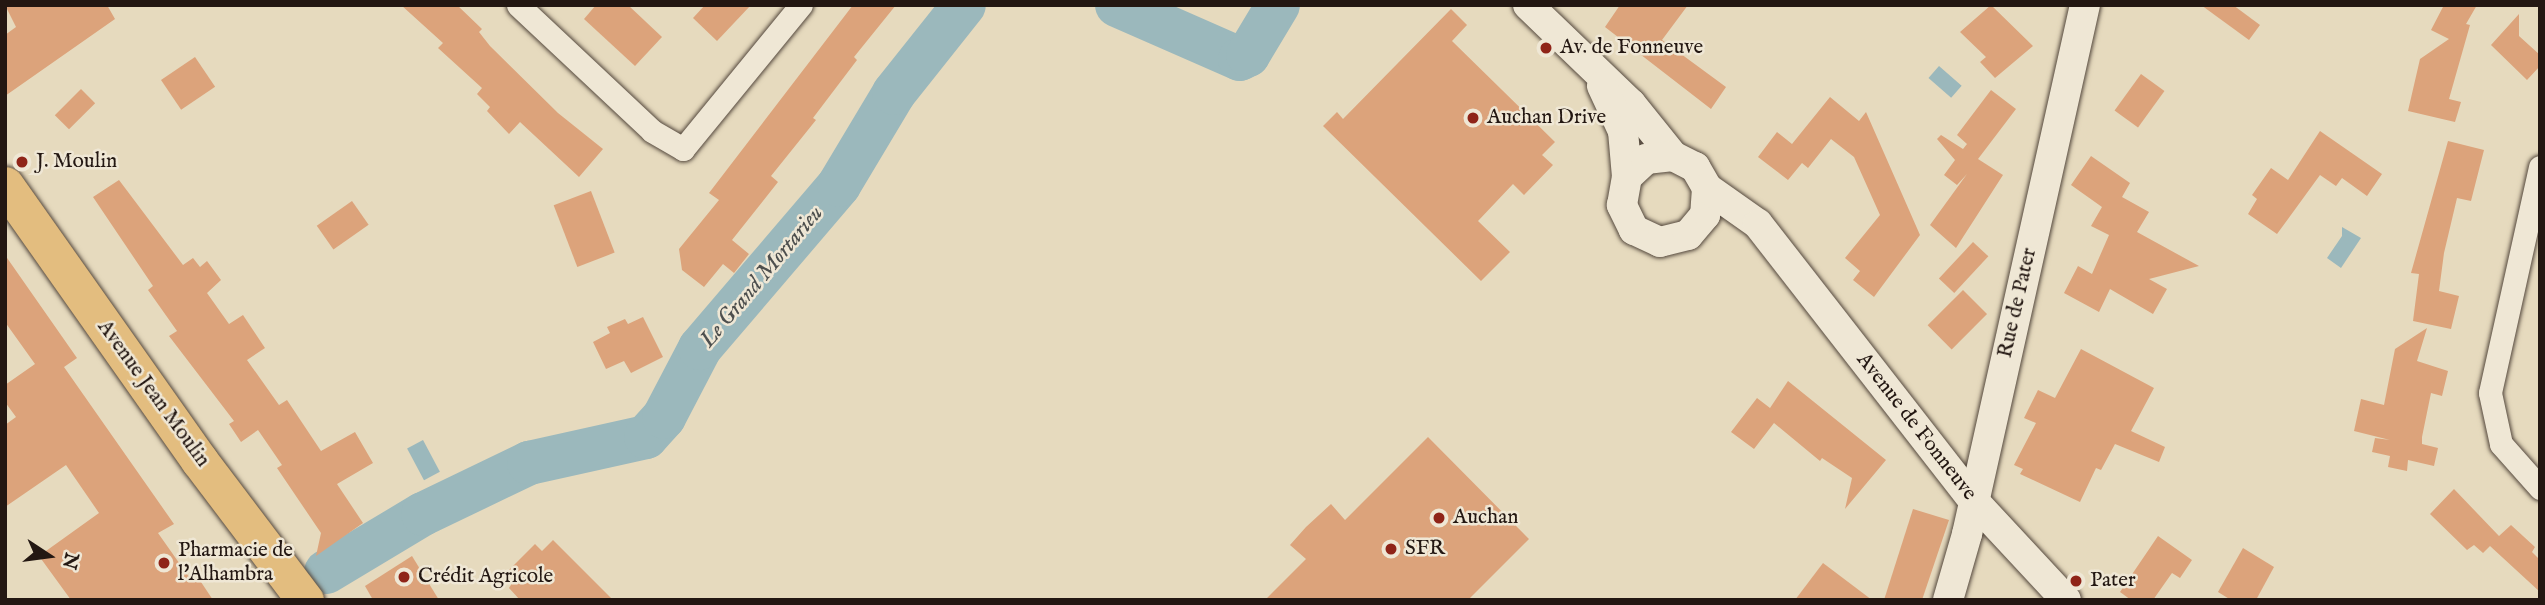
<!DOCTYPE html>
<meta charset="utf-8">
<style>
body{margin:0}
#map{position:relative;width:2545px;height:605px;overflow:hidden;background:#e6dabe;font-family:"IM FELL English",serif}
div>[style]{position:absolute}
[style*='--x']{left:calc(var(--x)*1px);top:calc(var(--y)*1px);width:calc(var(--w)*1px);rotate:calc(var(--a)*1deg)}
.water>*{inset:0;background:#9bb8bc;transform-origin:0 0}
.river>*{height:44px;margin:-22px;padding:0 22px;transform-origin:22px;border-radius:22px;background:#9bb8bc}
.building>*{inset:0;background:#dca37b;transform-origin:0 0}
.roads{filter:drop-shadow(0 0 2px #54483d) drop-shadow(0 0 2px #54483d)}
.minor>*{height:23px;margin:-11.5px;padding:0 11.5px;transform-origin:11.5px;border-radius:11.5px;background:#efe7d5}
.tertiary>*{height:30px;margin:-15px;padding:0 15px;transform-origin:15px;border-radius:15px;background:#efe7d5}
.primary>*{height:37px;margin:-18.5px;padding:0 18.5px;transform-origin:18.5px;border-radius:18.5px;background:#e3bd7f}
.dots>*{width:19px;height:19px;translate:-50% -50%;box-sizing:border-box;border:4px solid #efe7d5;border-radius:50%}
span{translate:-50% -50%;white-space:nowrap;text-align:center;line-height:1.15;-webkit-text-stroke:5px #efe7d5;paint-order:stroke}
.poi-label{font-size:21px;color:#231712}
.left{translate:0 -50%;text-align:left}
.street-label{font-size:21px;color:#231712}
.water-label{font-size:23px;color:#4d4f4e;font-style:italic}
.frame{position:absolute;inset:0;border:7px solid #231712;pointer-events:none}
.north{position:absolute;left:14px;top:521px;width:70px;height:70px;-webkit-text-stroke:5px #efe7d5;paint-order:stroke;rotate:103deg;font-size:19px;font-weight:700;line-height:28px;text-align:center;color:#231712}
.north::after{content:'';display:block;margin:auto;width:24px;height:32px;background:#231712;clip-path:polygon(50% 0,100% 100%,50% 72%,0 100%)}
</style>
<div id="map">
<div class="water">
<div style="left:1939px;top:66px;width:30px;height:16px;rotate:41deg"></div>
<div style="clip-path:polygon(2342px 227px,2361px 238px,2341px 268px,2327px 258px,2342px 236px)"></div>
<div style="left:423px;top:440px;width:36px;height:18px;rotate:62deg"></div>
</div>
<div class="river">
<div style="--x:1117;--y:5;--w:134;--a:23.7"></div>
<div style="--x:1240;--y:59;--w:9;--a:-27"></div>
<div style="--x:1248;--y:55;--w:58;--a:-59"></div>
<div style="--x:326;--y:572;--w:113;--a:-30.9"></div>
<div style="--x:423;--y:514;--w:118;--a:-25.7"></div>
<div style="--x:529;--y:463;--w:120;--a:-12.5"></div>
<div style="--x:646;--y:437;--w:27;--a:-48"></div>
<div style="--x:664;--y:417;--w:78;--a:-62.4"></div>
<div style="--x:700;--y:348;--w:214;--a:-49.5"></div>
<div style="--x:839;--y:185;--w:107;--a:-59.1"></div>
<div style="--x:894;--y:93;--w:112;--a:-51.5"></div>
</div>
<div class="building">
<div style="clip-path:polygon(5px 5px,107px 5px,115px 19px,5px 96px,5px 35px,16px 27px)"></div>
<div style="clip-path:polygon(401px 5px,457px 5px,482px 29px,479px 32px,490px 46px,558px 113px,603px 149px,579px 177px,520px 122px,509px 134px,487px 111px,490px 107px,477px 94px,482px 88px,438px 48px,443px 43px)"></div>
<div style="clip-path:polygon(596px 5px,628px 5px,662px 37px,635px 66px,584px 19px)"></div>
<div style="clip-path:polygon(705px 5px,751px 5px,717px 41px,693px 18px)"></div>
<div style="clip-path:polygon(853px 5px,896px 5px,854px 57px,857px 60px,813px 118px,816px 120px,771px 176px,778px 182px,732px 240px,749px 254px,734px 273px,723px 264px,704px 287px,682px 270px,679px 249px,719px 200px,709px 193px)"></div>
<div style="clip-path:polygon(1620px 5px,1688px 5px,1662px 40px,1726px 87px,1711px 109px,1605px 27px)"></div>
<div style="clip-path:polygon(1991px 5px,2033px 46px,1995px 78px,1980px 62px,1986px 57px,1960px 32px)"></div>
<div style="clip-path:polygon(2201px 5px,2233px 5px,2260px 25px,2249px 40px)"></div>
<div style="clip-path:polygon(2444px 5px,2477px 5px,2466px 24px,2470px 25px,2449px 99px,2461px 102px,2455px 122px,2408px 111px,2420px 59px,2449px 39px,2431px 30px)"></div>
<div style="clip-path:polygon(1451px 9px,1467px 25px,1452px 41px,1555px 142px,1542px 155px,1553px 165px,1524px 195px,1513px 184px,1478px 221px,1510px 252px,1481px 281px,1323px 126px,1337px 112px,1343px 119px)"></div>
<div style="clip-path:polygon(2519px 14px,2519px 36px,2540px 55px,2540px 66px,2527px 80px,2491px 45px)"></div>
<div style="left:195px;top:57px;width:36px;height:41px;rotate:56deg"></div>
<div style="left:2141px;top:74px;width:29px;height:45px;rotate:36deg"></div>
<div style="left:81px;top:89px;width:20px;height:37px;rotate:45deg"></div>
<div style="clip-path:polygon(1991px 90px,2016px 109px,1978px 159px,2003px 175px,1956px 248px,1930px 225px,1967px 174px,1957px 185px,1944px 175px,1955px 160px,1937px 139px,1941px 135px,1963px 149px,1967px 144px,1957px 135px)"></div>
<div style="clip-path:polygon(1830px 97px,1859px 121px,1866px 112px,1920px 235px,1874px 297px,1853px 280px,1860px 271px,1845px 258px,1880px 215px,1854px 157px,1831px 139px,1808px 168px,1802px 163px,1788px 180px,1758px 157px,1777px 132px,1792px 144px)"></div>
<div style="clip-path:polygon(2320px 131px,2382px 174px,2367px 196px,2342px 178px,2336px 186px,2320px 175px,2277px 234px,2248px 214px,2257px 199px,2252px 195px,2271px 168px,2288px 180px)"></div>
<div style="clip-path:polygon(2448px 141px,2484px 150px,2471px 201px,2457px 198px,2444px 253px,2439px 291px,2459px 296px,2451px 329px,2413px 321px,2419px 274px,2411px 273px)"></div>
<div style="clip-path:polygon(2091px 156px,2130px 183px,2122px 197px,2149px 212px,2137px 232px,2199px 266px,2149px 279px,2167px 289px,2153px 314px,2110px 289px,2099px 312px,2064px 293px,2078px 266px,2092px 274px,2109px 235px,2091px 226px,2102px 207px,2071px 185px)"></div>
<div style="clip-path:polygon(119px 180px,183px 265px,193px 258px,200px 267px,207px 261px,221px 280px,207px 293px,229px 324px,243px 315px,265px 348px,247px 360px,279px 405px,287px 400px,321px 451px,355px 432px,373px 463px,337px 484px,363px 523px,316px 556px,321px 533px,277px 468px,282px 465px,258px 430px,241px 442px,229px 424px,234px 421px,169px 336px,177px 331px,148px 290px,153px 286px,93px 197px)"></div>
<div style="left:591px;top:191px;width:66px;height:40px;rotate:69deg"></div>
<div style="left:352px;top:201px;width:29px;height:43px;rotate:55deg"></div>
<div style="left:1973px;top:242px;width:21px;height:50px;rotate:43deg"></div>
<div style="clip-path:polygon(5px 255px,77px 358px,64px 367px,174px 524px,158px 533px,189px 577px,201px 582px,213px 600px,71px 600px,39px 556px,99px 513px,66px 465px,5px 507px,5px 425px,16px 417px,5px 402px,5px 385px,35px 364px,5px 322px)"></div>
<div style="left:1963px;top:290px;width:34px;height:50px;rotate:45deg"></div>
<div style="clip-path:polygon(643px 317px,663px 357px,631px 373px,624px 361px,606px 369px,593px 342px,610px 333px,607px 327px,625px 319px,628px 324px)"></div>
<div style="clip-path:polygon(2427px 328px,2417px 361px,2448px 371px,2442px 396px,2431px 393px,2422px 437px,2422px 444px,2438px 448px,2434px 466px,2408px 460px,2407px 471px,2388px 467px,2390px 456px,2372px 452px,2375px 438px,2390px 440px,2354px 431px,2361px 399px,2384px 405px,2395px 349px)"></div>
<div style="clip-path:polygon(2081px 349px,2154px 388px,2131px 431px,2165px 447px,2159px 462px,2115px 444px,2101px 470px,2096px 468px,2080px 502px,2020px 474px,2023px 469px,2014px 465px,2036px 423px,2024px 418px,2038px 390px,2055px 398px)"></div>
<div style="clip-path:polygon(1788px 381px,1886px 460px,1845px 509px,1852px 478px,1822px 458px,1820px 461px,1774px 423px,1754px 449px,1731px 432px,1757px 398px,1770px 408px)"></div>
<div style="clip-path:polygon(1428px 437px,1529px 539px,1468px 600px,1265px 600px,1306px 559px,1290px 545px,1306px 527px,1331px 504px,1345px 520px)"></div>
<div style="clip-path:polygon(2454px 489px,2499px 536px,2511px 525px,2535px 547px,2532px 552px,2540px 560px,2540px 592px,2490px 546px,2483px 553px,2474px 545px,2467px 550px,2430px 514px)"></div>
<div style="clip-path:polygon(1913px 509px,1949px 520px,1922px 600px,1884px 600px)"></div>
<div style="clip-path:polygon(2158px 536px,2192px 560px,2180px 578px,2172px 573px,2153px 600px,2131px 600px,2120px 592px)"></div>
<div style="clip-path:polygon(553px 540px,613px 600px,520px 600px,509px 588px,514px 580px,507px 572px,535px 544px,542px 551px)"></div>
<div style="clip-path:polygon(2243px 548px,2274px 567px,2256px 600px,2231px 600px,2218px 592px)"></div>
<div style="clip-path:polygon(412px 556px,439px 600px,373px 600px,365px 586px)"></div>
<div style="clip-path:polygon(1823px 563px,1872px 600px,1795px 600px)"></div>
</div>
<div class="roads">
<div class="minor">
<div style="--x:518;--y:5;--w:184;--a:43.2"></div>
<div style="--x:652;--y:131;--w:36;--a:30"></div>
<div style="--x:683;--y:149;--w:186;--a:-50.7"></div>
<div style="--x:2540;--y:167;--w:231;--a:102.5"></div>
<div style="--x:2490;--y:393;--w:52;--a:77.8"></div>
<div style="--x:2501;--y:444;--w:59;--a:48.4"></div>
</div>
<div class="tertiary">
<div style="--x:1528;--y:5;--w:143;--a:43.9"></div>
<div style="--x:1631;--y:104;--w:67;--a:51.1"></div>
<div style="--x:1602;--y:86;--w:50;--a:65"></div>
<div style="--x:1623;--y:131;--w:46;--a:85"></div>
<div style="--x:1707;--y:188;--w:27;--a:94"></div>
<div style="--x:1705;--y:215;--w:26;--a:130"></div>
<div style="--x:1688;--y:235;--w:29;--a:166"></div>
<div style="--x:1660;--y:242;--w:29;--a:-155"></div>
<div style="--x:1634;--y:230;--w:28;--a:-116"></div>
<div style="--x:1622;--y:205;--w:28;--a:-80"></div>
<div style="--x:1627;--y:177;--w:26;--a:-43"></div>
<div style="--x:1646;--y:159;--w:27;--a:-6"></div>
<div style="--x:1673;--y:156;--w:25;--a:27"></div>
<div style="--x:1695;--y:167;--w:24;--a:60"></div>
<div style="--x:1707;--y:188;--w:62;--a:35.2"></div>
<div style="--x:1758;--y:224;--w:351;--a:52.1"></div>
<div style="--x:1974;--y:501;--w:135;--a:47.1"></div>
<div style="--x:1948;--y:600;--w:69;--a:-73.9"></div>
<div style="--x:1967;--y:534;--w:542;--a:-77.43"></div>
</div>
<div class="primary">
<div style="--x:5;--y:185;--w:337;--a:54.8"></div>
<div style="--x:199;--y:460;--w:176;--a:52.9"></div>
</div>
</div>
<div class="dots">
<div style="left:1546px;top:48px;background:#8f2418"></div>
<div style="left:1473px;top:118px;background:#8f2418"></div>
<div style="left:22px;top:162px;background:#8f2418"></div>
<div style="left:1439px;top:518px;background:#8f2418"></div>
<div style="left:1391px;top:549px;background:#8f2418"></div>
<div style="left:164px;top:563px;background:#8f2418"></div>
<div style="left:404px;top:577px;background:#8f2418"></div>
<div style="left:2076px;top:581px;background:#8f2418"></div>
</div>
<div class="poi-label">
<span class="left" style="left:1560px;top:48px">Av. de Fonneuve</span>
<span class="left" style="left:1487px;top:118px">Auchan Drive</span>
<span class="left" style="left:36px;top:162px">J. Moulin</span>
<span class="left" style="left:1453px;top:518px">Auchan</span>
<span class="left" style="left:1405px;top:549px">SFR</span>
<span class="left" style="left:178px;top:563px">Pharmacie de<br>l'Alhambra</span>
<span class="left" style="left:418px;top:577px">Crédit Agricole</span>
<span class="left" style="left:2090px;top:581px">Pater</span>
</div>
<div class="street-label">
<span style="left:2018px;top:303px;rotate:-77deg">Rue de Pater</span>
<span style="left:153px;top:394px;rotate:54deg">Avenue Jean Moulin</span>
<span style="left:1916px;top:427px;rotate:52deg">Avenue de Fonneuve</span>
</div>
<div class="water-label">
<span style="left:762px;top:277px;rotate:-50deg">Le Grand Mortarieu</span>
</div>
<div class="frame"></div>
<div class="north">N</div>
</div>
